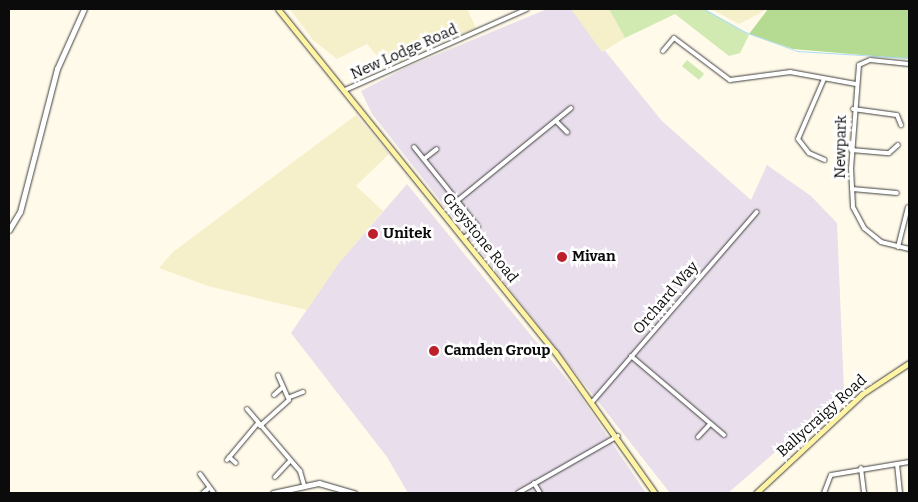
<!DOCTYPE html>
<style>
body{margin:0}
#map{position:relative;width:918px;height:502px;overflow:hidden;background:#fffae9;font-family:Bitter,serif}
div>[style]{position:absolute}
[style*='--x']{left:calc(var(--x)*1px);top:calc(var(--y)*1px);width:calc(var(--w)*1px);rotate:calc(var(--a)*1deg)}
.industrial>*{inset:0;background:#e9deeb}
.farmland>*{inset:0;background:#f5f0c9}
.green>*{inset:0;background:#d0eab2;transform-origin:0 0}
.forest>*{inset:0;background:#b4db91}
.stream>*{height:1px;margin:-0.5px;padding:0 0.5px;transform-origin:0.5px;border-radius:0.5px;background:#acddf8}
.roads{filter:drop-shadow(0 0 1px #3e3e3e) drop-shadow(0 0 1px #3e3e3e)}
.minor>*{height:4px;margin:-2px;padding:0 2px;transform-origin:2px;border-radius:2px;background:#fff}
.tertiary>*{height:4.5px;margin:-2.25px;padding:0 2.25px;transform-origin:2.25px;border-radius:2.25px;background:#fff}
.secondary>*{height:5px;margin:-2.5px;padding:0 2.5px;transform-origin:2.5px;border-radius:2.5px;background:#fff3a4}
.dots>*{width:14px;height:14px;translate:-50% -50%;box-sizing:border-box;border:2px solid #fff;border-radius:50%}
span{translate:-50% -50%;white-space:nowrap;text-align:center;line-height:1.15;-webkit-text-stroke:5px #fff;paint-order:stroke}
.street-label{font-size:15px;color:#0b0b0b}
.poi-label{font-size:15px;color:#0b0b0b;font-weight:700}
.left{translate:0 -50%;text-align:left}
.frame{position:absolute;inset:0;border:10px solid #0b0b0b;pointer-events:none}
</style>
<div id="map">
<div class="industrial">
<div style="clip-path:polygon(547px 9px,571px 9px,662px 121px,751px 200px,767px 165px,811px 196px,837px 223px,844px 392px,728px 493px,670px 493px,372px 114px,361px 91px,405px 68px)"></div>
<div style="clip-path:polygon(407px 184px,579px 394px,646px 493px,408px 493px,387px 457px,291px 333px,338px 264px)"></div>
</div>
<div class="farmland">
<div style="clip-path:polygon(290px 9px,467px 9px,476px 28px,387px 67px,367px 44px,337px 59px,313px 40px)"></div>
<div style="clip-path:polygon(571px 9px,609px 9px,625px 38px,602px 52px)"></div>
<div style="clip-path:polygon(711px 9px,768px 9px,739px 24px)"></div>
<div style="clip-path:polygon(356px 115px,389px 154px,356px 186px,383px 211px,338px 264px,307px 310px,208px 286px,159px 268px,173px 252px)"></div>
</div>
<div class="green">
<div style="clip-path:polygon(609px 9px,704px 9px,749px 35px,740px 53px,729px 56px,675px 14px,625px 38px)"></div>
<div style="left:687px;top:60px;width:22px;height:8px;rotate:39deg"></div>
</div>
<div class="forest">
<div style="clip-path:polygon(768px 9px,909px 9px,909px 59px,793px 49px,749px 34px)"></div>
</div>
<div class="stream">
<div style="--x:704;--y:9;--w:47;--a:29.3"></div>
<div style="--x:745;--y:32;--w:55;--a:20.1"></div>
<div style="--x:797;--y:51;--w:112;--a:3.6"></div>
</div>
<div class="roads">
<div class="minor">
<div style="--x:663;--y:51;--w:17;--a:-50"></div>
<div style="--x:674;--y:38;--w:70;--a:36.9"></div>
<div style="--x:730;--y:80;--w:61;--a:-7.6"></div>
<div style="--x:790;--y:72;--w:67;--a:10.3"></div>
<div style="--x:909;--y:64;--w:39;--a:-174"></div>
<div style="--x:870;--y:60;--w:12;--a:156"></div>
<div style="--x:859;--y:65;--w:103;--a:94.4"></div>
<div style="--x:851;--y:168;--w:39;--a:87"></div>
<div style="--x:853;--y:207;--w:24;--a:62"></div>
<div style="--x:864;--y:228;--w:22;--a:39"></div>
<div style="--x:881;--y:242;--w:29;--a:14"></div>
<div style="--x:824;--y:79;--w:65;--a:113.4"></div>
<div style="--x:798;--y:139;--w:18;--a:52"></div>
<div style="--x:809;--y:153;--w:17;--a:24"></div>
<div style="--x:345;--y:90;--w:199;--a:-24"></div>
<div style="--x:853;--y:109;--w:44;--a:7.8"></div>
<div style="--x:897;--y:115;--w:11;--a:68"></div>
<div style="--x:556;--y:121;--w:16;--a:45"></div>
<div style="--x:414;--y:147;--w:102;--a:51.3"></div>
<div style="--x:478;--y:227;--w:18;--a:142"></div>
<div style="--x:851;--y:150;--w:38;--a:5"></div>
<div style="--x:889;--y:153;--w:12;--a:-42"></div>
<div style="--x:424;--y:159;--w:16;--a:-38"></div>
<div style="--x:852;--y:189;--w:45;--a:5.1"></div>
<div style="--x:457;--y:201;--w:147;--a:-39.2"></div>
<div style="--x:898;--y:247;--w:41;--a:-76"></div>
<div style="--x:631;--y:356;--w:122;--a:40.3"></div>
<div style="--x:274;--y:395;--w:12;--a:-42"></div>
<div style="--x:290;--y:397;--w:14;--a:-21"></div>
<div style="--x:593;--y:401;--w:250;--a:-49.1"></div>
<div style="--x:247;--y:409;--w:82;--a:49.5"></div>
<div style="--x:300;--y:471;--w:15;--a:74"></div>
<div style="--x:260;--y:426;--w:39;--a:-42"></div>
<div style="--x:289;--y:400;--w:27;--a:-114"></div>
<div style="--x:698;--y:437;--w:18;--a:-47"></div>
<div style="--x:229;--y:457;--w:9;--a:41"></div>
<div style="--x:227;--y:460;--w:48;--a:-50"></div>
<div style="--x:897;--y:464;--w:29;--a:84"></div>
<div style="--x:861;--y:468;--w:25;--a:83"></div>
<div style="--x:200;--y:474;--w:24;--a:54"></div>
<div style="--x:275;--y:477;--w:22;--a:-47"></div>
<div style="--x:534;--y:483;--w:12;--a:59"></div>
<div style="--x:203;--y:493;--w:8;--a:-40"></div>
<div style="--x:518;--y:493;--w:115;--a:-29.7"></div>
<div style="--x:824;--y:493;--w:19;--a:-69"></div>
<div style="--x:831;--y:475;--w:79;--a:-9.5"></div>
</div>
<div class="tertiary">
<div style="--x:9;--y:230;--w:21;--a:-59"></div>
<div style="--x:20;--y:212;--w:148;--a:-75.5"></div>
<div style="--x:57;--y:69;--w:66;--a:-65.8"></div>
<div style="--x:273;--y:493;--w:47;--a:-12.3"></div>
<div style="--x:319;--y:483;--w:37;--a:16"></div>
</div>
<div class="secondary">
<div style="--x:278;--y:9;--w:441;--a:51.1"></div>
<div style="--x:555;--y:352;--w:173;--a:54.7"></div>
<div style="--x:756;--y:493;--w:145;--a:-43"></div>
<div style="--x:862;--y:394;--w:56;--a:-33.4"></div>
</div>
</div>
<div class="dots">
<div style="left:373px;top:234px;background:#be202b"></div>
<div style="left:562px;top:257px;background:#be202b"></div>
<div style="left:434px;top:351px;background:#be202b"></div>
</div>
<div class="street-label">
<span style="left:404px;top:52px;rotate:-24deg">New Lodge Road</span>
<span style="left:841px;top:147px;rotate:-89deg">Newpark</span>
<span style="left:480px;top:238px;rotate:51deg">Greystone Road</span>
<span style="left:666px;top:298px;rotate:-49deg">Orchard Way</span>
<span style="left:822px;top:416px;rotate:-42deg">Ballycraigy Road</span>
</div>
<div class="poi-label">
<span class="left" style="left:383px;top:234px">Unitek</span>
<span class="left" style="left:572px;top:257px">Mivan</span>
<span class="left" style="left:444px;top:351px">Camden Group</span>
</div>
<div class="frame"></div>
</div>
